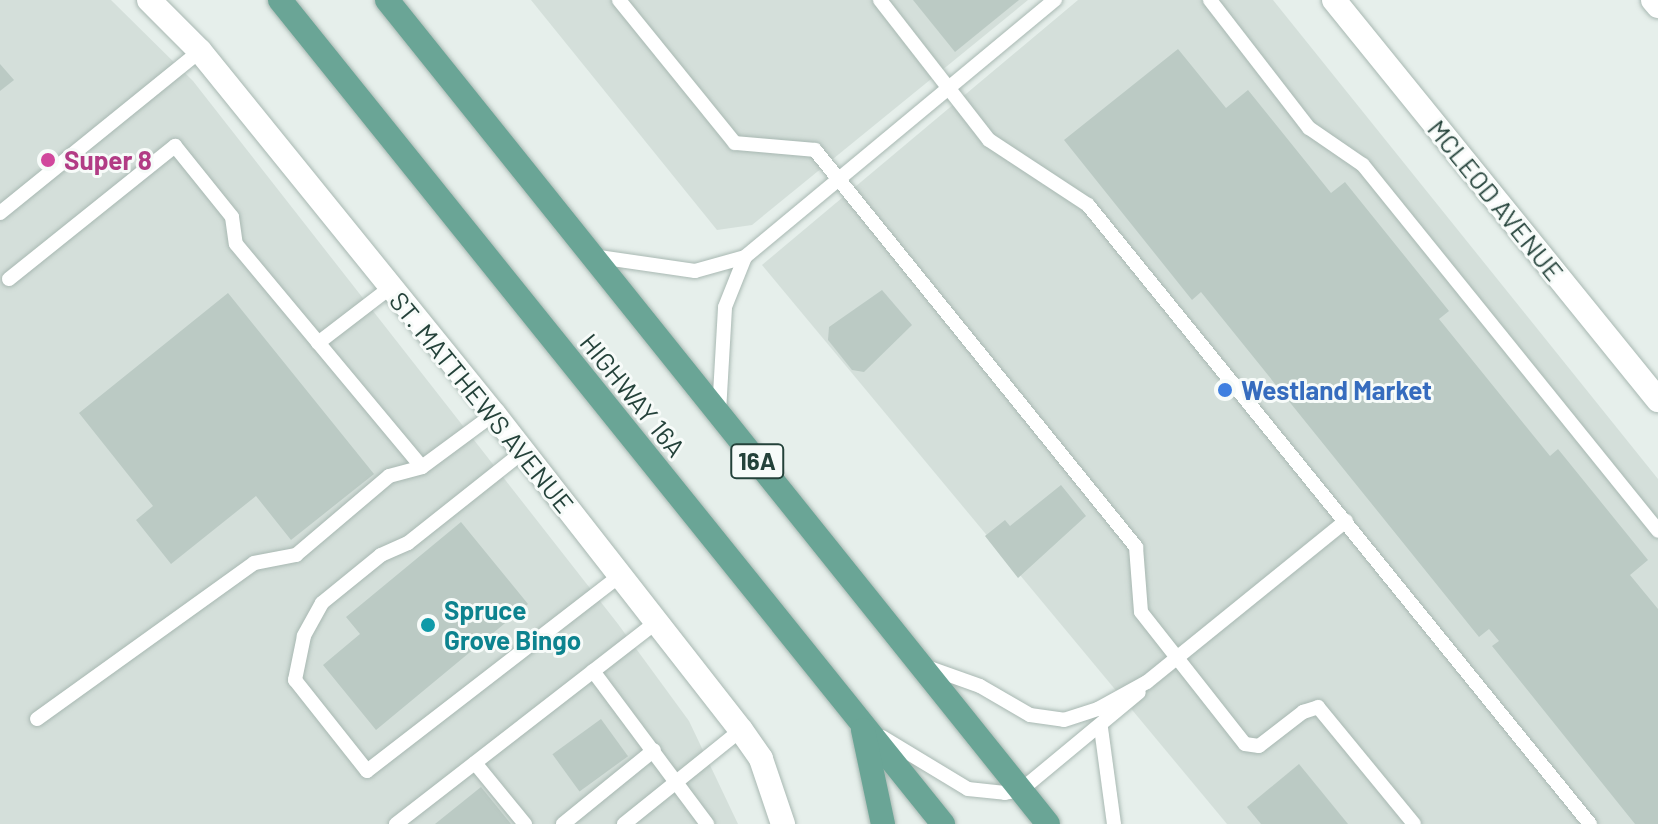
<!DOCTYPE html>
<style>
body{margin:0}
#map{position:relative;width:1658px;height:824px;overflow:hidden;background:#e6efeb;font-family:Barlow,sans-serif}
div>[style]{position:absolute}
[style*='--x']{left:calc(var(--x)*1px);top:calc(var(--y)*1px);width:calc(var(--w)*1px);rotate:calc(var(--a)*1deg)}
.built>*{inset:0;background:#d4dfda}
.building>*{inset:0;background:#bbcac4;transform-origin:0 0}
.roads{filter:drop-shadow(0 0 2px #a8b8b2) drop-shadow(0 0 2px #a8b8b2)}
.lane>*{height:14px;margin:-7px;padding:0 7px;transform-origin:7px;border-radius:7px;background:#fff}
.street>*{height:24px;margin:-12px;padding:0 12px;transform-origin:12px;border-radius:12px;background:#fff}
.secondary>*{height:24px;margin:-12px;padding:0 12px;transform-origin:12px;border-radius:12px;background:#fff}
.primary>*{height:24px;margin:-12px;padding:0 12px;transform-origin:12px;border-radius:12px;background:#6aa596}
.dots>*{width:22px;height:22px;translate:-50% -50%;box-sizing:border-box;border:4px solid #f7fbf9;border-radius:50%}
span{translate:-50% -50%;white-space:nowrap;text-align:center;line-height:1.15;-webkit-text-stroke:6px #f7fbf9;paint-order:stroke}
.shield-label span{padding:2px 6px;background:#f7fbf9;border:2px solid;border-radius:6px;-webkit-text-stroke-width:0}
.shield-label{font-size:24px;color:#24423a;font-weight:700}
.hotel-label{font-size:26px;color:#b23c85;font-weight:700}
.left{translate:0 -50%;text-align:left}
.street-label{font-size:26px;color:#24423a}
.shop-label{font-size:26px;color:#366cbe;font-weight:700}
.culture-label{font-size:26px;color:#0d838f;font-weight:700}
</style>
<div id="map">
<div class="built">
<div style="clip-path:polygon(0 0,111px 0,193px 81px,618px 624px,689px 721px,738px 824px,0 824px)"></div>
<div style="clip-path:polygon(531px 0,1028px 0,752px 225px,717px 230px)"></div>
<div style="clip-path:polygon(1078px 0,1273px 0,1658px 479px,1658px 824px,1227px 824px,762px 265px)"></div>
</div>
<div class="building">
<div style="clip-path:polygon(913px 0,1019px 0,955px 52px)"></div>
<div style="clip-path:polygon(1178px 49px,1226px 108px,1248px 90px,1331px 193px,1345px 182px,1449px 311px,1439px 319px,1550px 456px,1558px 449px,1648px 560px,1630px 575px,1658px 609px,1658px 824px,1635px 824px,1492px 646px,1499px 641px,1489px 629px,1479px 637px,1201px 292px,1192px 300px,1064px 140px)"></div>
<div style="clip-path:polygon(0 64px,14px 80px,0 91px)"></div>
<div style="clip-path:polygon(882px 290px,912px 325px,864px 372px,852px 370px,828px 340px,829px 327px)"></div>
<div style="clip-path:polygon(228px 293px,374px 474px,291px 540px,256px 496px,171px 564px,136px 520px,153px 506px,79px 413px)"></div>
<div style="clip-path:polygon(1061px 485px,1086px 516px,1018px 578px,985px 536px,1005px 520px,1010px 526px)"></div>
<div style="clip-path:polygon(461px 522px,528px 604px,376px 730px,323px 665px,360px 634px,346px 617px)"></div>
<div style="left:601px;top:719px;width:46px;height:60px;rotate:54deg"></div>
<div style="clip-path:polygon(1299px 764px,1348px 824px,1261px 824px,1247px 807px)"></div>
<div style="clip-path:polygon(481px 787px,511px 824px,435px 824px)"></div>
</div>
<div class="roads">
<div class="lane">
<div style="--x:619;--y:0;--w:184;--a:51"></div>
<div style="--x:735;--y:143;--w:80;--a:5"></div>
<div style="--x:815;--y:150;--w:511;--a:51.04"></div>
<div style="--x:1136;--y:547;--w:65;--a:85.6"></div>
<div style="--x:1141;--y:612;--w:168;--a:51.8"></div>
<div style="--x:1245;--y:744;--w:14;--a:8"></div>
<div style="--x:1259;--y:746;--w:56;--a:-37.7"></div>
<div style="--x:1303;--y:712;--w:16;--a:-18"></div>
<div style="--x:1318;--y:707;--w:151;--a:50.6"></div>
<div style="--x:880;--y:0;--w:177;--a:52.1"></div>
<div style="--x:989;--y:140;--w:118;--a:33.3"></div>
<div style="--x:1088;--y:205;--w:797;--a:50.96"></div>
<div style="--x:1210;--y:0;--w:162;--a:52.3"></div>
<div style="--x:1309;--y:128;--w:65;--a:34.4"></div>
<div style="--x:1363;--y:165;--w:470;--a:51.1"></div>
<div style="--x:0;--y:213;--w:257;--a:-39"></div>
<div style="--x:592;--y:256;--w:104;--a:8.3"></div>
<div style="--x:695;--y:271;--w:52;--a:-15.6"></div>
<div style="--x:745;--y:257;--w:403;--a:-39.7"></div>
<div style="--x:9;--y:279;--w:213;--a:-38.7"></div>
<div style="--x:175;--y:146;--w:91;--a:51.2"></div>
<div style="--x:232;--y:217;--w:27;--a:82"></div>
<div style="--x:236;--y:244;--w:290;--a:50.2"></div>
<div style="--x:318;--y:343;--w:92;--a:-37.5"></div>
<div style="--x:719;--y:412;--w:105;--a:-86.7"></div>
<div style="--x:725;--y:307;--w:54;--a:-68.2"></div>
<div style="--x:524;--y:451;--w:148;--a:141.6"></div>
<div style="--x:408;--y:543;--w:30;--a:156"></div>
<div style="--x:381;--y:555;--w:76;--a:140.9"></div>
<div style="--x:322;--y:603;--w:38;--a:119"></div>
<div style="--x:304;--y:636;--w:45;--a:101.6"></div>
<div style="--x:295;--y:680;--w:116;--a:51.6"></div>
<div style="--x:367;--y:771;--w:319;--a:-37.7"></div>
<div style="--x:927;--y:667;--w:56;--a:19.7"></div>
<div style="--x:980;--y:686;--w:58;--a:30.1"></div>
<div style="--x:1030;--y:715;--w:34;--a:8"></div>
<div style="--x:1064;--y:720;--w:36;--a:-18"></div>
<div style="--x:1098;--y:709;--w:56;--a:-28.9"></div>
<div style="--x:1147;--y:682;--w:256;--a:-39"></div>
<div style="--x:593;--y:671;--w:191;--a:53.3"></div>
<div style="--x:37;--y:719;--w:267;--a:-35.7"></div>
<div style="--x:254;--y:563;--w:43;--a:-10.8"></div>
<div style="--x:296;--y:555;--w:122;--a:-40.3"></div>
<div style="--x:389;--y:476;--w:34;--a:-15"></div>
<div style="--x:422;--y:467;--w:89;--a:-36.4"></div>
<div style="--x:1101;--y:728;--w:97;--a:82.3"></div>
<div style="--x:882;--y:737;--w:100;--a:31.2"></div>
<div style="--x:968;--y:789;--w:37;--a:6"></div>
<div style="--x:1005;--y:793;--w:16;--a:-11"></div>
<div style="--x:1021;--y:790;--w:153;--a:-39.7"></div>
<div style="--x:475;--y:763;--w:79;--a:50.7"></div>
<div style="--x:396;--y:824;--w:329;--a:-37.8"></div>
<div style="--x:563;--y:824;--w:117;--a:-39.1"></div>
<div style="--x:624;--y:824;--w:150;--a:-38.8"></div>
</div>
<div class="street">
<div style="--x:149;--y:0;--w:72;--a:45"></div>
<div style="--x:200;--y:51;--w:467;--a:51"></div>
<div style="--x:494;--y:414;--w:401;--a:52"></div>
<div style="--x:741;--y:730;--w:35;--a:55"></div>
<div style="--x:761;--y:759;--w:69;--a:71.3"></div>
<div style="--x:1653;--y:0;--w:8;--a:50"></div>
</div>
<div class="secondary">
<div style="--x:1334;--y:0;--w:515;--a:50.99"></div>
</div>
<div class="primary">
<div style="--x:280;--y:0;--w:1058;--a:51.18"></div>
<div style="--x:387;--y:0;--w:1056;--a:51.26"></div>
<div style="--x:863;--y:730;--w:96;--a:78"></div>
</div>
</div>
<div class="dots">
<div style="left:48px;top:160px;background:#d1479c"></div>
<div style="left:1225px;top:390px;background:#3f7fe0"></div>
<div style="left:428px;top:625px;background:#0f9aa8"></div>
</div>
<div class="shield-label">
<span style="left:757px;top:461px">16A</span>
</div>
<div class="hotel-label">
<span class="left" style="left:64px;top:160px">Super 8</span>
</div>
<div class="street-label">
<span style="left:1496px;top:200px;rotate:51deg">MCLEOD AVENUE</span>
<span style="left:633px;top:395px;rotate:51deg">HIGHWAY 16A</span>
<span style="left:482px;top:402px;rotate:51deg">ST. MATTHEWS AVENUE</span>
</div>
<div class="shop-label">
<span class="left" style="left:1241px;top:390px">Westland Market</span>
</div>
<div class="culture-label">
<span class="left" style="left:444px;top:625px">Spruce<br>Grove Bingo</span>
</div>
</div>
